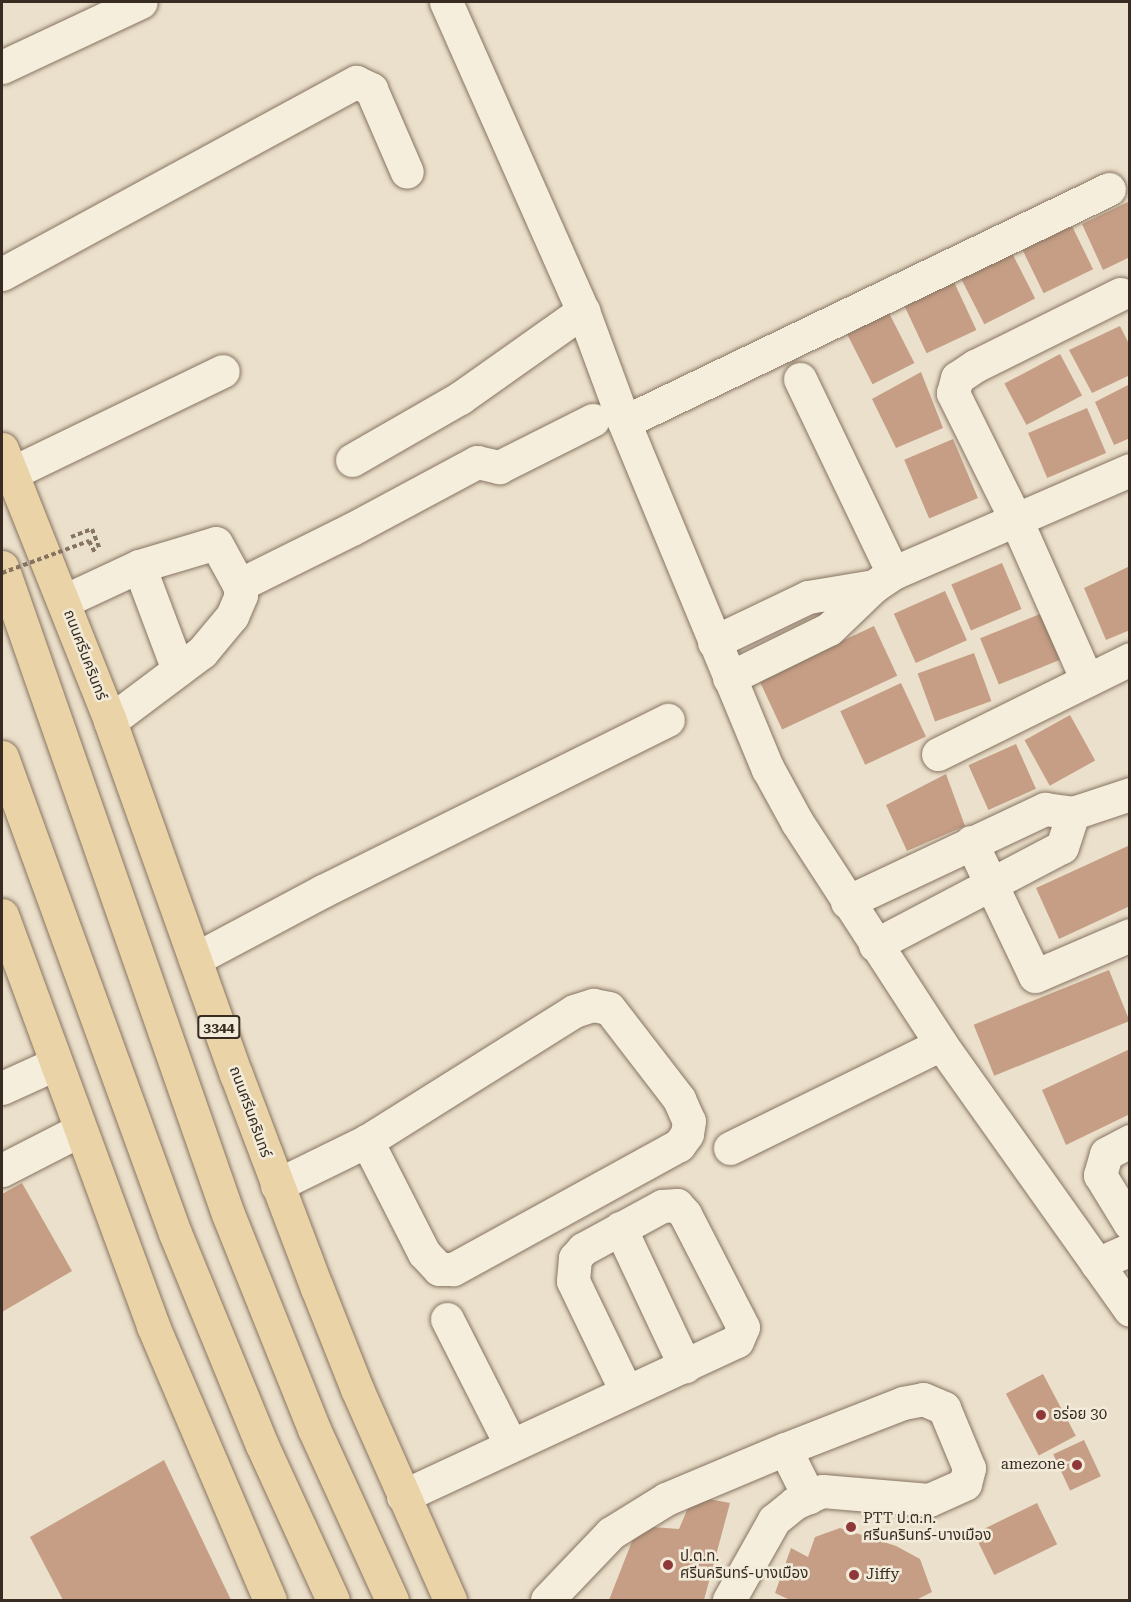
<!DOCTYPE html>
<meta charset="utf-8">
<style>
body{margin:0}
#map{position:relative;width:1131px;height:1602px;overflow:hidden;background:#ebe0cb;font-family:"Roboto Serif","Noto Sans Thai",serif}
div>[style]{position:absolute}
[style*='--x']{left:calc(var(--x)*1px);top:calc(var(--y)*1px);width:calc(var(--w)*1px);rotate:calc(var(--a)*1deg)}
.building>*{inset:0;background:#c59e85;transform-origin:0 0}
.path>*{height:4px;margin-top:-2px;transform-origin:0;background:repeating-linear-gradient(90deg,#867461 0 4.5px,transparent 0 7.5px)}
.roads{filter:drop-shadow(0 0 2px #867461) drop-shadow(0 0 2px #867461)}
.minor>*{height:33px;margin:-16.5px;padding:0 16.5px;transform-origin:16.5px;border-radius:16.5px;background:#f6eedd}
.major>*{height:33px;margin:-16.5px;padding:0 16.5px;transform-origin:16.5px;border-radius:16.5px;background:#e9d3a7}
.path-bridge>*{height:4px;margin-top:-2px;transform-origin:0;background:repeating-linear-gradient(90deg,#867461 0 4.5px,transparent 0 7.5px)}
.dots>*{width:16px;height:16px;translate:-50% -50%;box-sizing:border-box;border:3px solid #f3ebda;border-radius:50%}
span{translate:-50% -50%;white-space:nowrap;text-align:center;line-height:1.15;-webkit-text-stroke:5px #f3ebda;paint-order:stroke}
.shield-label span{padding:2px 4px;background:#f3ebda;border:2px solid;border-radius:4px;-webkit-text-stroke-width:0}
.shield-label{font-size:14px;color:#382c22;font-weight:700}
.street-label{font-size:15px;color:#382c22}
.poi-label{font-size:15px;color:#382c22}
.left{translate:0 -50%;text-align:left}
.right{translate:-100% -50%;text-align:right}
.frame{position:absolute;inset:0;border:3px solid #382c22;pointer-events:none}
</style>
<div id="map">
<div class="building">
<div style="clip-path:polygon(1130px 201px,1130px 257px,1103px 270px,1082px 224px)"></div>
<div style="left:1072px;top:226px;width:48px;height:55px;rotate:64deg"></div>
<div style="left:1012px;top:253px;width:51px;height:57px;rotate:63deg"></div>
<div style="left:954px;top:282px;width:53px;height:55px;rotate:65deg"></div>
<div style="left:889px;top:313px;width:56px;height:47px;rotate:63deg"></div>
<div style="clip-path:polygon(1120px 326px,1130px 346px,1130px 375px,1092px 393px,1069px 350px)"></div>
<div style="left:1060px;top:354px;width:47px;height:63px;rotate:62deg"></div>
<div style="clip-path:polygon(921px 372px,943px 428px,896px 448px,872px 399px)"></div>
<div style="clip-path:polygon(1130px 384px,1130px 438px,1114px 445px,1095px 402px)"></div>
<div style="left:1087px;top:408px;width:49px;height:64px;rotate:67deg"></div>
<div style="left:953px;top:439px;width:64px;height:53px;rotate:67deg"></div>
<div style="left:1002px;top:563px;width:50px;height:55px;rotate:67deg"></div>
<div style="clip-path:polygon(1130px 566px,1130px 630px,1106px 640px,1084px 588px)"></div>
<div style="left:945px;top:591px;width:54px;height:56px;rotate:66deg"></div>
<div style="left:1045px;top:612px;width:50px;height:70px;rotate:68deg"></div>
<div style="left:874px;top:626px;width:55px;height:127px;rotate:65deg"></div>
<div style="left:974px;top:653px;width:51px;height:60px;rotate:70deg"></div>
<div style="left:901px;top:683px;width:59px;height:67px;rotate:65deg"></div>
<div style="left:1070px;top:715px;width:52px;height:52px;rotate:61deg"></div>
<div style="left:1016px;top:744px;width:49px;height:52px;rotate:66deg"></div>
<div style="clip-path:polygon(946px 774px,965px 826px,907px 851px,886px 805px)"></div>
<div style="clip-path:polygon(1130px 845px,1130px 906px,1059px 939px,1036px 888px)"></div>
<div style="left:1109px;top:970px;width:55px;height:146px;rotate:68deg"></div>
<div style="clip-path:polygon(1130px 1049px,1130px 1114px,1066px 1145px,1042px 1090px)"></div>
<div style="clip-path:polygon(22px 1183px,72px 1271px,2px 1312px,2px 1194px)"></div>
<div style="left:1043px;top:1374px;width:70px;height:42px;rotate:62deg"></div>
<div style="left:1084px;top:1440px;width:40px;height:34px;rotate:65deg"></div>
<div style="clip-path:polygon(164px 1460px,231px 1600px,63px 1600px,30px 1537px)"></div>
<div style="clip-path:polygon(693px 1496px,730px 1503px,704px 1600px,609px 1600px,638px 1526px,679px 1529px)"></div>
<div style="left:1037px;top:1503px;width:46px;height:70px;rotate:64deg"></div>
<div style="clip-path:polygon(840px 1528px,896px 1546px,920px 1559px,932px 1592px,916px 1600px,790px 1600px,775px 1593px,791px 1548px,808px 1557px,815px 1537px)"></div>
</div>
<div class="path">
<div style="--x:71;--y:537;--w:22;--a:-21"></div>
<div style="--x:92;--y:529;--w:22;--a:69"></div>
<div style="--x:89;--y:541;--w:13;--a:63"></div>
</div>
<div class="roads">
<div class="minor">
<div style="--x:446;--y:2;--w:338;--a:66.1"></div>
<div style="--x:583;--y:311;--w:118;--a:69.7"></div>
<div style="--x:624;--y:422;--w:376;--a:67.5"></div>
<div style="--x:768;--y:769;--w:60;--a:61.3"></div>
<div style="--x:797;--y:822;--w:265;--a:57"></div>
<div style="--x:941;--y:1044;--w:326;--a:54.6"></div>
<div style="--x:2;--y:67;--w:153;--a:-25.1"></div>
<div style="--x:2;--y:274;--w:403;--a:-28.5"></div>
<div style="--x:356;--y:82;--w:17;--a:25"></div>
<div style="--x:371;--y:89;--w:90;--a:66.6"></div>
<div style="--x:800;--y:379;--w:215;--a:64.4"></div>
<div style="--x:624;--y:422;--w:538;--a:-25.66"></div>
<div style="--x:352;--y:460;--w:125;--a:-29.9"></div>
<div style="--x:460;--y:398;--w:151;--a:-35.3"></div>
<div style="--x:12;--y:473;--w:234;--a:-25.8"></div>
<div style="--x:139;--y:566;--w:111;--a:69.4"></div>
<div style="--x:239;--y:585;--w:126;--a:-26.4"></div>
<div style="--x:352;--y:529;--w:142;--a:-28.2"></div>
<div style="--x:477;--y:462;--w:23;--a:13"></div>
<div style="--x:499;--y:467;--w:105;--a:-26.6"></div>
<div style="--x:64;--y:601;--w:83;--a:-25"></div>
<div style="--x:139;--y:566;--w:80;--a:-16.6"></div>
<div style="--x:216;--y:543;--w:48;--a:61.3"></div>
<div style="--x:239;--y:585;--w:10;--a:79"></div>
<div style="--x:241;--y:595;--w:23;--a:113"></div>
<div style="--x:232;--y:616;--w:47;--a:129.8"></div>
<div style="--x:202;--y:652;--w:115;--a:143.1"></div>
<div style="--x:714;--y:642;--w:104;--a:-25.6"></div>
<div style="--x:808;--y:597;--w:67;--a:-9.5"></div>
<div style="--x:729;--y:678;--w:111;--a:-26.1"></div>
<div style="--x:829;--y:629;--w:62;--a:-43.7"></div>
<div style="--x:874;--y:586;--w:23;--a:-34"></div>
<div style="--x:893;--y:573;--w:258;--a:-23.5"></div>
<div style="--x:1087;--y:680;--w:175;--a:-113.9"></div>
<div style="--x:1016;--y:520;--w:142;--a:-116.4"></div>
<div style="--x:953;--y:393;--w:16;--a:-75"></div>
<div style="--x:957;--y:378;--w:22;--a:-34"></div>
<div style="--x:975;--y:366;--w:162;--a:-26.4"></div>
<div style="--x:938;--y:754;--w:214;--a:-26.3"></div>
<div style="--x:971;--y:842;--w:148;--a:64.5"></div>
<div style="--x:1035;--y:976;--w:103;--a:-23.3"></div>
<div style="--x:847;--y:902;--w:219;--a:-25.2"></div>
<div style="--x:1045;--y:809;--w:28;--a:8"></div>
<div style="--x:1073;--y:813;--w:60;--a:-18.4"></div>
<div style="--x:875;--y:945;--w:211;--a:-27.7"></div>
<div style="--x:1062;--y:847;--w:36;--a:-72"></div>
<div style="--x:195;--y:959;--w:145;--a:-28"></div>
<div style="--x:323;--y:891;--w:385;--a:-26.4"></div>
<div style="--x:2;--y:1088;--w:58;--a:-24.4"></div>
<div style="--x:1130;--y:1141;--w:27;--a:152"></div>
<div style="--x:1106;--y:1154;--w:22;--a:106"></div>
<div style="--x:1100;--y:1175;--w:57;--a:58.5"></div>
<div style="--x:730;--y:1148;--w:235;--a:-26.2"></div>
<div style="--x:2;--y:1170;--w:88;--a:-27.1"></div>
<div style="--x:277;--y:1185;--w:100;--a:-26.1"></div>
<div style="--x:367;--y:1141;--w:244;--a:-32.1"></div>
<div style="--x:574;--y:1011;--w:20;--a:-18"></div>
<div style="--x:593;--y:1005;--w:16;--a:11"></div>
<div style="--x:609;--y:1008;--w:115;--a:52.4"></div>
<div style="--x:679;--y:1099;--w:24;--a:66"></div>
<div style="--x:689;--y:1121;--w:13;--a:99"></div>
<div style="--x:687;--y:1134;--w:14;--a:126"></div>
<div style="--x:679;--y:1145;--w:258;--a:151.2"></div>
<div style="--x:453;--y:1269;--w:14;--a:180"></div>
<div style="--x:439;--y:1269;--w:22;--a:-133"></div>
<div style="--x:424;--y:1253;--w:126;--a:-117"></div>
<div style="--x:620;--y:1228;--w:153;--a:64.8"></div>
<div style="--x:1097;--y:1264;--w:36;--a:-24"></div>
<div style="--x:447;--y:1319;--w:141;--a:63.1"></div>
<div style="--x:785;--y:1449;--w:54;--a:63.4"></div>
<div style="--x:403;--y:1496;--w:368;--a:-24.9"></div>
<div style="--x:737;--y:1341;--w:15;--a:-67"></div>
<div style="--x:743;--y:1327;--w:127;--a:-117.2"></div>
<div style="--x:685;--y:1214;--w:12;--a:-132"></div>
<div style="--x:677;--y:1205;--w:15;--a:176"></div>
<div style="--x:662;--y:1206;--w:90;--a:151.4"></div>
<div style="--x:583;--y:1249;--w:12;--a:132"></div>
<div style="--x:575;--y:1258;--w:23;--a:95"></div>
<div style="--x:573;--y:1281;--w:122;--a:64.3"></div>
<div style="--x:547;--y:1600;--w:93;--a:-46.3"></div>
<div style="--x:611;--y:1533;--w:65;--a:-31.7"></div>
<div style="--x:666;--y:1499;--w:129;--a:-22.8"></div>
<div style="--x:785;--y:1449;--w:127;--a:-21.3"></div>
<div style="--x:903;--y:1403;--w:20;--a:-11"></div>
<div style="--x:923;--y:1399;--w:23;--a:23"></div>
<div style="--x:944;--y:1408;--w:65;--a:67.4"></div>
<div style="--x:969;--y:1468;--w:16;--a:104"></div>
<div style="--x:965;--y:1484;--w:39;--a:156"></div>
<div style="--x:929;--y:1500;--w:107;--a:-175.2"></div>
<div style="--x:822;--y:1491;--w:30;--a:156"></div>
<div style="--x:795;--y:1503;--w:27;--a:141"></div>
<div style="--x:774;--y:1520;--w:92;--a:119.4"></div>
</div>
<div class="major">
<div style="--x:2;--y:449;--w:293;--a:68.3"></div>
<div style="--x:110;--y:721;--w:375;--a:70.4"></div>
<div style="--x:236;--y:1074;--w:229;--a:69.3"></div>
<div style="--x:317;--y:1288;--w:109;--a:68.4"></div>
<div style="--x:357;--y:1389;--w:231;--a:66.2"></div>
<div style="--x:2;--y:567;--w:685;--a:70.75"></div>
<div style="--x:228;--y:1214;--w:232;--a:68.2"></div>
<div style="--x:314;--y:1429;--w:188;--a:65.5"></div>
<div style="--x:2;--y:757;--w:506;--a:70.03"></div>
<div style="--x:175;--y:1233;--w:229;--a:67.7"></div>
<div style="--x:262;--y:1445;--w:170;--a:65.4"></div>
<div style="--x:2;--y:915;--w:438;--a:69.8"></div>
<div style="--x:153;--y:1326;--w:298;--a:66.9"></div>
</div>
</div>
<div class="path-bridge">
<div style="--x:2;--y:573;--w:93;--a:-20.2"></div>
</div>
<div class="dots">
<div style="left:1041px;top:1415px;background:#8f3739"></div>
<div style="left:1077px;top:1465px;background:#8f3739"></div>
<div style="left:851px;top:1527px;background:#8f3739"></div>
<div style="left:668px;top:1565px;background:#8f3739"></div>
<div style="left:854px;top:1575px;background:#8f3739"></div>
</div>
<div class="shield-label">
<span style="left:219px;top:1027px">3344</span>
</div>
<div class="street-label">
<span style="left:85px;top:655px;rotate:69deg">ถนนศรีนครินทร์</span>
<span style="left:250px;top:1112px;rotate:70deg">ถนนศรีนครินทร์</span>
</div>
<div class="poi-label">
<span class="left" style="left:1053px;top:1415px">อร่อย 30</span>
<span class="right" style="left:1065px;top:1465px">amezone</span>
<span class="left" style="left:863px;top:1527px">PTT ป.ต.ท.<br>ศรีนครินทร์-บางเมือง</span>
<span class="left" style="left:680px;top:1565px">ป.ต.ท.<br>ศรีนครินทร์-บางเมือง</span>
<span class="left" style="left:866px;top:1575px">Jiffy</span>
</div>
<div class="frame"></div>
</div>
